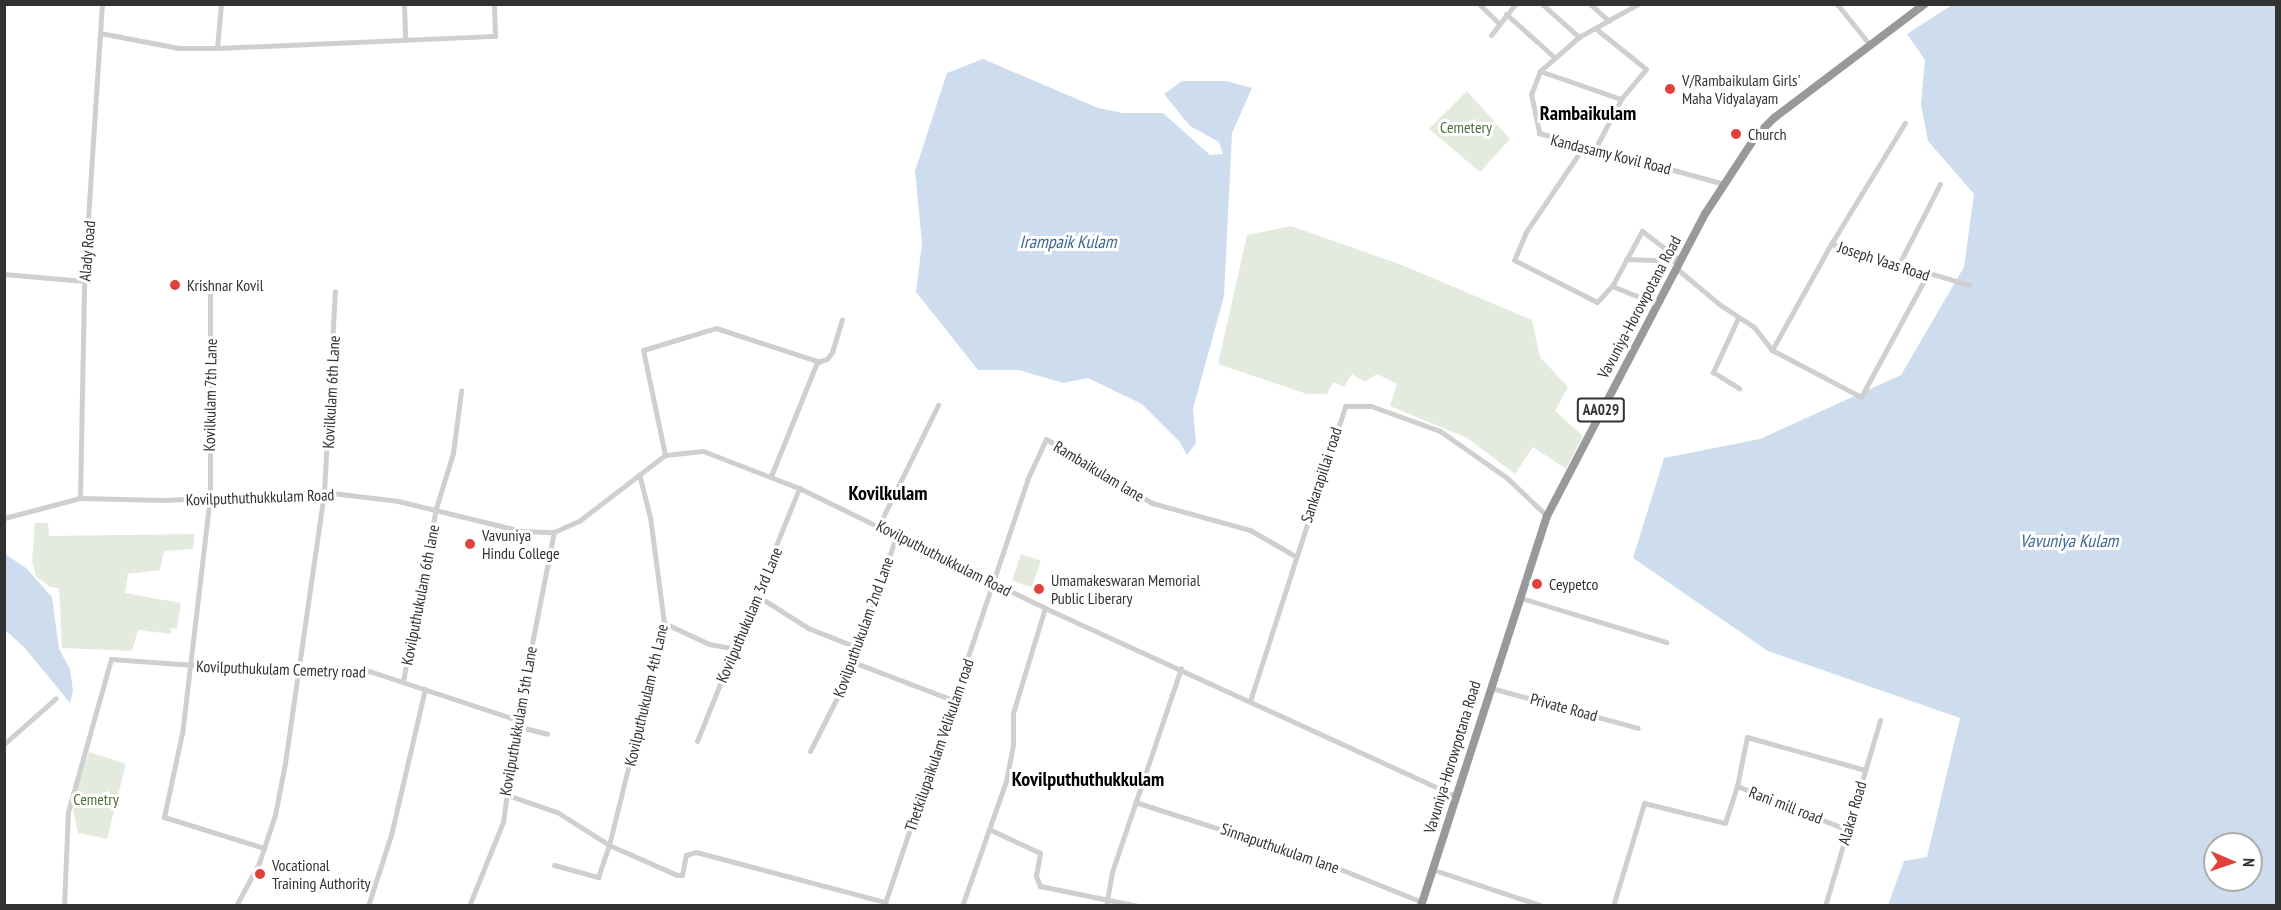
<!DOCTYPE html>
<style>
body{margin:0}
#map{position:relative;width:2281px;height:910px;overflow:hidden;background:#fff;font-family:"PT Sans Narrow",sans-serif}
div>[style]{position:absolute}
[style*='--x']{left:calc(var(--x)*1px);top:calc(var(--y)*1px);width:calc(var(--w)*1px);rotate:calc(var(--a)*1deg)}
.green>*{inset:0;background:#e4ebde;transform-origin:0 0}
.water>*{inset:0;background:#cedded}
.minor>*{height:5px;margin:-2.5px;padding:0 2.5px;transform-origin:2.5px;border-radius:2.5px;background:#cfcfcf}
.highway>*{height:8px;margin:-4px;padding:0 4px;transform-origin:4px;border-radius:4px;background:#999}
.dots>*{width:16px;height:16px;translate:-50% -50%;box-sizing:border-box;border:3px solid #fff;border-radius:50%}
span{translate:-50% -50%;white-space:nowrap;text-align:center;line-height:1.15;-webkit-text-stroke:6px #fff;paint-order:stroke}
.shield-label span{padding:2px 4px;background:#fff;border:2px solid;border-radius:4px;-webkit-text-stroke-width:0}
.shield-label{font-size:15px;color:#323232;font-weight:700}
.poi-label{font-size:16px;color:#323232}
.left{translate:0 -50%;text-align:left}
.park-label{font-size:16px;color:#506d3f}
.street-label{font-size:16px;color:#323232}
.water-label{font-size:18px;color:#406a93;font-style:italic}
.quarter-label{font-size:20px;color:#000;font-weight:700}
.frame{position:absolute;inset:0;border:6px solid #323232;pointer-events:none}
.north{position:absolute;left:2203px;top:832px;width:60px;height:60px;box-sizing:border-box;background:#fff;border:2px solid #adadad;border-radius:50%;rotate:92deg;font-size:16px;font-weight:700;line-height:24px;text-align:center;color:#323232}
.north::after{content:'';display:block;margin:auto;width:21px;height:27px;background:#e2413b;clip-path:polygon(50% 0,100% 100%,50% 72%,0 100%)}
</style>
<div id="map">
<div class="green">
<div style="clip-path:polygon(1467px 91px,1510px 139px,1480px 172px,1429px 129px)"></div>
<div style="clip-path:polygon(1291px 226px,1402px 265px,1532px 320px,1540px 357px,1568px 387px,1555px 411px,1583px 436px,1566px 469px,1533px 447px,1515px 474px,1467px 438px,1390px 406px,1397px 384px,1377px 374px,1365px 382px,1352px 374px,1344px 387px,1333px 382px,1327px 394px,1307px 394px,1218px 364px,1247px 235px)"></div>
<div style="clip-path:polygon(35px 523px,48px 523px,49px 536px,195px 534px,193px 549px,164px 551px,160px 570px,128px 574px,125px 593px,181px 603px,177px 629px,171px 628px,171px 634px,138px 630px,132px 651px,62px 648px,59px 588px,50px 587px,36px 576px,32px 561px)"></div>
<div style="left:1021px;top:554px;width:21px;height:28px;rotate:19deg"></div>
<div style="clip-path:polygon(89px 752px,126px 764px,107px 839px,78px 833px,72px 804px)"></div>
</div>
<div class="water">
<div style="clip-path:polygon(evenodd,1952px 5px,2276px 5px,2276px 905px,1888px 905px,1904px 861px,1927px 857px,1960px 718px,1768px 651px,1633px 558px,1664px 458px,1760px 439px,1901px 375px,1964px 267px,1974px 194px,1928px 141px,1921px 104px,1925px 60px,1907px 34px,1952px 5px,2215px 844px,2251px 844px,2251px 880px,2215px 880px,2215px 844px)"></div>
<div style="clip-path:polygon(983px 59px,1098px 108px,1123px 113px,1163px 113px,1210px 155px,1223px 154px,1219px 142px,1190px 126px,1164px 94px,1182px 81px,1226px 81px,1252px 88px,1232px 133px,1224px 296px,1193px 409px,1196px 443px,1187px 455px,1179px 441px,1142px 404px,1088px 378px,1063px 383px,1019px 370px,978px 370px,916px 292px,922px 243px,915px 171px,947px 73px)"></div>
<div style="clip-path:polygon(5px 554px,26px 568px,52px 597px,59px 649px,70px 669px,73px 691px,70px 703px,24px 647px,5px 630px)"></div>
</div>
<div class="minor">
<div style="--x:404;--y:4;--w:33;--a:88"></div>
<div style="--x:1479;--y:4;--w:28;--a:44"></div>
<div style="--x:1542;--y:4;--w:50;--a:41.7"></div>
<div style="--x:1590;--y:4;--w:25;--a:42"></div>
<div style="--x:1638;--y:4;--w:68;--a:150.8"></div>
<div style="--x:1579;--y:37;--w:52;--a:138.9"></div>
<div style="--x:1540;--y:71;--w:25;--a:111"></div>
<div style="--x:1531;--y:94;--w:40;--a:78"></div>
<div style="--x:1539;--y:133;--w:192;--a:15.4"></div>
<div style="--x:1837;--y:4;--w:53;--a:51.2"></div>
<div style="--x:1506;--y:14;--w:63;--a:41.8"></div>
<div style="--x:100;--y:33;--w:80;--a:10.8"></div>
<div style="--x:179;--y:48;--w:38;--a:0"></div>
<div style="--x:217;--y:48;--w:278;--a:-2.5"></div>
<div style="--x:495;--y:36;--w:32;--a:-92"></div>
<div style="--x:1491;--y:35;--w:39;--a:-52"></div>
<div style="--x:217;--y:48;--w:44;--a:-84.8"></div>
<div style="--x:1540;--y:71;--w:86;--a:19.1"></div>
<div style="--x:1584;--y:146;--w:104;--a:124"></div>
<div style="--x:1526;--y:232;--w:30;--a:113"></div>
<div style="--x:1514;--y:260;--w:93;--a:26.8"></div>
<div style="--x:1597;--y:302;--w:22;--a:-47"></div>
<div style="--x:1612;--y:286;--w:63;--a:-61.4"></div>
<div style="--x:1642;--y:231;--w:48;--a:37.3"></div>
<div style="--x:1595;--y:149;--w:56;--a:-62.5"></div>
<div style="--x:1621;--y:99;--w:39;--a:-50"></div>
<div style="--x:1646;--y:69;--w:65;--a:-141.2"></div>
<div style="--x:1831;--y:244;--w:142;--a:-58.6"></div>
<div style="--x:1626;--y:259;--w:54;--a:2.1"></div>
<div style="--x:1899;--y:264;--w:90;--a:-62.9"></div>
<div style="--x:1676;--y:268;--w:56;--a:39.9"></div>
<div style="--x:1719;--y:304;--w:42;--a:33.3"></div>
<div style="--x:1754;--y:327;--w:29;--a:52"></div>
<div style="--x:1772;--y:350;--w:121;--a:-60.9"></div>
<div style="--x:1831;--y:244;--w:144;--a:16.5"></div>
<div style="--x:4;--y:274;--w:80;--a:5"></div>
<div style="--x:1612;--y:286;--w:48;--a:21.8"></div>
<div style="--x:210;--y:293;--w:203;--a:90"></div>
<div style="--x:210;--y:496;--w:239;--a:96.7"></div>
<div style="--x:182;--y:733;--w:86;--a:102.1"></div>
<div style="--x:164;--y:817;--w:105;--a:17.2"></div>
<div style="--x:1738;--y:318;--w:60;--a:114.8"></div>
<div style="--x:1713;--y:372;--w:31;--a:32"></div>
<div style="--x:1772;--y:350;--w:101;--a:27.8"></div>
<div style="--x:1861;--y:397;--w:139;--a:-61.6"></div>
<div style="--x:665;--y:455;--w:107;--a:-101.8"></div>
<div style="--x:643;--y:350;--w:76;--a:-16.8"></div>
<div style="--x:716;--y:328;--w:109;--a:18.1"></div>
<div style="--x:771;--y:476;--w:123;--a:-68"></div>
<div style="--x:817;--y:362;--w:10;--a:-17"></div>
<div style="--x:827;--y:359;--w:9;--a:-54"></div>
<div style="--x:832;--y:352;--w:34;--a:-73"></div>
<div style="--x:80;--y:498;--w:217;--a:-88.9"></div>
<div style="--x:84;--y:281;--w:278;--a:-86.3"></div>
<div style="--x:4;--y:518;--w:79;--a:-14.7"></div>
<div style="--x:80;--y:498;--w:84;--a:1.4"></div>
<div style="--x:164;--y:500;--w:160;--a:-2.9"></div>
<div style="--x:324;--y:492;--w:75;--a:6.9"></div>
<div style="--x:398;--y:501;--w:127;--a:13.7"></div>
<div style="--x:521;--y:531;--w:33;--a:2"></div>
<div style="--x:554;--y:532;--w:27;--a:-24"></div>
<div style="--x:579;--y:521;--w:108;--a:-37.5"></div>
<div style="--x:665;--y:455;--w:38;--a:-6"></div>
<div style="--x:703;--y:451;--w:103;--a:21.1"></div>
<div style="--x:799;--y:488;--w:274;--a:26"></div>
<div style="--x:1045;--y:608;--w:452;--a:24.6"></div>
<div style="--x:879;--y:525;--w:134;--a:-63.8"></div>
<div style="--x:756;--y:595;--w:62;--a:32.4"></div>
<div style="--x:808;--y:628;--w:52;--a:21.6"></div>
<div style="--x:1521;--y:598;--w:152;--a:16.9"></div>
<div style="--x:664;--y:623;--w:50;--a:25"></div>
<div style="--x:709;--y:644;--w:23;--a:10"></div>
<div style="--x:853;--y:662;--w:109;--a:20.9"></div>
<div style="--x:403;--y:681;--w:176;--a:-79.2"></div>
<div style="--x:436;--y:508;--w:58;--a:-72.8"></div>
<div style="--x:453;--y:453;--w:63;--a:-82.6"></div>
<div style="--x:1491;--y:688;--w:152;--a:15.2"></div>
<div style="--x:1250;--y:701;--w:310;--a:-72.1"></div>
<div style="--x:1345;--y:406;--w:26;--a:0"></div>
<div style="--x:1371;--y:406;--w:73;--a:19.9"></div>
<div style="--x:1440;--y:431;--w:82;--a:35"></div>
<div style="--x:1507;--y:478;--w:55;--a:43.5"></div>
<div style="--x:516;--y:726;--w:32;--a:14"></div>
<div style="--x:697;--y:741;--w:273;--a:-68"></div>
<div style="--x:4;--y:744;--w:69;--a:-41.5"></div>
<div style="--x:810;--y:751;--w:86;--a:-63.1"></div>
<div style="--x:849;--y:674;--w:148;--a:-71.1"></div>
<div style="--x:1737;--y:786;--w:50;--a:-78.5"></div>
<div style="--x:1747;--y:737;--w:123;--a:15.6"></div>
<div style="--x:504;--y:794;--w:56;--a:18.8"></div>
<div style="--x:557;--y:812;--w:62;--a:32.4"></div>
<div style="--x:609;--y:845;--w:74;--a:23.8"></div>
<div style="--x:677;--y:875;--w:5;--a:0"></div>
<div style="--x:682;--y:875;--w:20;--a:-79"></div>
<div style="--x:686;--y:855;--w:10;--a:-17"></div>
<div style="--x:696;--y:852;--w:196;--a:14.8"></div>
<div style="--x:1135;--y:802;--w:194;--a:17.7"></div>
<div style="--x:1320;--y:861;--w:110;--a:21.9"></div>
<div style="--x:989;--y:829;--w:56;--a:25.2"></div>
<div style="--x:1040;--y:853;--w:23;--a:100"></div>
<div style="--x:1036;--y:876;--w:11;--a:68"></div>
<div style="--x:1040;--y:886;--w:100;--a:11.5"></div>
<div style="--x:554;--y:865;--w:46;--a:15.3"></div>
<div style="--x:598;--y:877;--w:34;--a:-71"></div>
<div style="--x:609;--y:845;--w:229;--a:-76.1"></div>
<div style="--x:664;--y:623;--w:107;--a:-97.5"></div>
<div style="--x:650;--y:517;--w:44;--a:-104.3"></div>
<div style="--x:1434;--y:870;--w:115;--a:18.3"></div>
<div style="--x:237;--y:904;--w:47;--a:-61.8"></div>
<div style="--x:259;--y:863;--w:51;--a:-71.6"></div>
<div style="--x:275;--y:815;--w:53;--a:-79.1"></div>
<div style="--x:285;--y:763;--w:274;--a:-81.8"></div>
<div style="--x:324;--y:492;--w:201;--a:-86.9"></div>
<div style="--x:64;--y:906;--w:94;--a:-87.6"></div>
<div style="--x:68;--y:812;--w:159;--a:-74.3"></div>
<div style="--x:111;--y:659;--w:149;--a:4.2"></div>
<div style="--x:260;--y:670;--w:88;--a:-1.3"></div>
<div style="--x:348;--y:668;--w:24;--a:9"></div>
<div style="--x:372;--y:672;--w:153;--a:18.3"></div>
<div style="--x:368;--y:906;--w:75;--a:-72.1"></div>
<div style="--x:391;--y:835;--w:150;--a:-76.9"></div>
<div style="--x:469;--y:906;--w:91;--a:-68"></div>
<div style="--x:503;--y:822;--w:103;--a:-82.2"></div>
<div style="--x:517;--y:720;--w:192;--a:-78.9"></div>
<div style="--x:884;--y:906;--w:449;--a:-71.4"></div>
<div style="--x:1027;--y:480;--w:45;--a:-65.1"></div>
<div style="--x:1046;--y:439;--w:124;--a:31.1"></div>
<div style="--x:1152;--y:503;--w:102;--a:15.4"></div>
<div style="--x:1250;--y:530;--w:52;--a:30"></div>
<div style="--x:962;--y:906;--w:133;--a:-70.6"></div>
<div style="--x:1006;--y:781;--w:37;--a:-79"></div>
<div style="--x:1013;--y:745;--w:32;--a:-90"></div>
<div style="--x:1013;--y:713;--w:110;--a:-73.1"></div>
<div style="--x:1106;--y:906;--w:35;--a:-80"></div>
<div style="--x:1112;--y:872;--w:215;--a:-71.3"></div>
<div style="--x:1613;--y:906;--w:108;--a:-73.2"></div>
<div style="--x:1644;--y:803;--w:83;--a:13.9"></div>
<div style="--x:1725;--y:823;--w:39;--a:-72"></div>
<div style="--x:1737;--y:786;--w:119;--a:21.6"></div>
<div style="--x:1825;--y:906;--w:194;--a:-73.5"></div>
</div>
<div class="highway">
<div style="--x:1421;--y:906;--w:410;--a:-72.1"></div>
<div style="--x:1547;--y:516;--w:341;--a:-62.4"></div>
<div style="--x:1705;--y:214;--w:93;--a:-56.8"></div>
<div style="--x:1756;--y:136;--w:25;--a:-45"></div>
<div style="--x:1774;--y:118;--w:189;--a:-37.1"></div>
</div>
<div class="dots">
<div style="left:1670px;top:89px;background:#e2413b"></div>
<div style="left:1736px;top:134px;background:#e2413b"></div>
<div style="left:175px;top:285px;background:#e2413b"></div>
<div style="left:470px;top:544px;background:#e2413b"></div>
<div style="left:1537px;top:584px;background:#e2413b"></div>
<div style="left:1039px;top:589px;background:#e2413b"></div>
<div style="left:260px;top:874px;background:#e2413b"></div>
</div>
<div class="shield-label">
<span style="left:1601px;top:410px">AA029</span>
</div>
<div class="poi-label">
<span class="left" style="left:1682px;top:89px">V/Rambaikulam Girls'<br>Maha Vidyalayam</span>
<span class="left" style="left:1748px;top:134px">Church</span>
<span class="left" style="left:187px;top:285px">Krishnar Kovil</span>
<span class="left" style="left:482px;top:544px">Vavuniya<br>Hindu College</span>
<span class="left" style="left:1051px;top:589px">Umamakeswaran Memorial<br>Public Liberary</span>
<span class="left" style="left:1549px;top:584px">Ceypetco</span>
<span class="left" style="left:272px;top:874px">Vocational<br>Training Authority</span>
</div>
<div class="park-label">
<span style="left:1466px;top:127px">Cemetery</span>
<span style="left:96px;top:799px">Cemetry</span>
</div>
<div class="street-label">
<span style="left:1611px;top:154px;rotate:14deg">Kandasamy Kovil Road</span>
<span style="left:87px;top:251px;rotate:-85deg">Alady Road</span>
<span style="left:1884px;top:261px;rotate:18deg">Joseph Vaas Road</span>
<span style="left:1639px;top:307px;rotate:-62deg">Vavuniya-Horowpotana Road</span>
<span style="left:331px;top:392px;rotate:-87deg">Kovilkulam 6th Lane</span>
<span style="left:210px;top:395px;rotate:-89deg">Kovilkulam 7th Lane</span>
<span style="left:1099px;top:471px;rotate:31deg">Rambaikulam lane</span>
<span style="left:1321px;top:475px;rotate:-72deg">Sankarapillai road</span>
<span style="left:260px;top:497px;rotate:-2deg">Kovilputhuthukkulam Road</span>
<span style="left:944px;top:558px;rotate:27deg">Kovilputhuthukkulam Road</span>
<span style="left:420px;top:595px;rotate:-79deg">Kovilputhukulam 6th lane</span>
<span style="left:749px;top:615px;rotate:-67deg">Kovilputhukulam 3rd Lane</span>
<span style="left:863px;top:627px;rotate:-70deg">Kovilputhukulam 2nd Lane</span>
<span style="left:281px;top:669px;rotate:2deg">Kovilputhukulam Cemetry road</span>
<span style="left:646px;top:695px;rotate:-77deg">Kovilputhukulam 4th Lane</span>
<span style="left:1564px;top:707px;rotate:15deg">Private Road</span>
<span style="left:518px;top:721px;rotate:-80deg">Kovilputhukkulam 5th Lane</span>
<span style="left:939px;top:745px;rotate:-71deg">Thetkilupaikulam Velikulam road</span>
<span style="left:1452px;top:757px;rotate:-73deg">Vavuniya-Horowpotana Road</span>
<span style="left:1786px;top:805px;rotate:21deg">Rani mill road</span>
<span style="left:1852px;top:813px;rotate:-74deg">Alakar Road</span>
<span style="left:1280px;top:848px;rotate:19deg">Sinnaputhukulam lane</span>
</div>
<div class="water-label">
<span style="left:1068px;top:242px">Irampaik Kulam</span>
<span style="left:2069px;top:541px">Vavuniya Kulam</span>
</div>
<div class="quarter-label">
<span style="left:1588px;top:113px">Rambaikulam</span>
<span style="left:888px;top:493px">Kovilkulam</span>
<span style="left:1088px;top:779px">Kovilputhuthukkulam</span>
</div>
<div class="frame"></div>
<div class="north">N</div>
</div>
